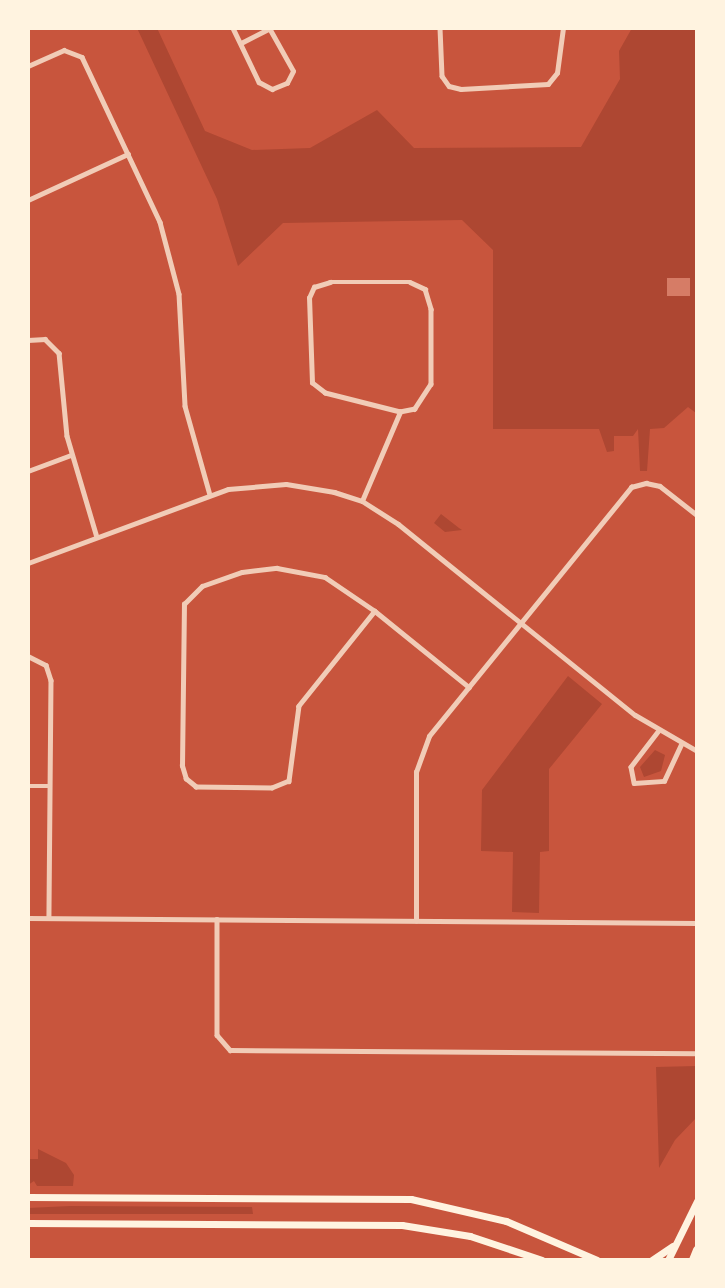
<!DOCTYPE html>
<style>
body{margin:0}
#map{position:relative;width:725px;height:1288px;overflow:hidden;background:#c8553d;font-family:"Noto Sans",sans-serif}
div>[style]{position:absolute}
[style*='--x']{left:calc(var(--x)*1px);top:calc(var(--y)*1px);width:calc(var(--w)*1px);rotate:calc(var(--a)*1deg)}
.green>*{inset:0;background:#ae4732}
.building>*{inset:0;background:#d67c66;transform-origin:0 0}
.minor>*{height:4.5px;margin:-2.25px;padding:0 2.25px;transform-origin:2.25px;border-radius:2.25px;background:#f1ccb7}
.tertiary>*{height:5px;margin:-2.5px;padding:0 2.5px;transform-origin:2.5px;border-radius:2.5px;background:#f1ccb7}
.primary>*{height:7px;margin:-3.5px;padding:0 3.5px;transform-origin:3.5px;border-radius:3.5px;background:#fff3e0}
.motorway>*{height:8px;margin:-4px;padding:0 4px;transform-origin:4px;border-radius:4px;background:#fff3e0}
span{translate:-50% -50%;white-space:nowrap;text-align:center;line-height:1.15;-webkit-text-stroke:7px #fff3e0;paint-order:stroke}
.frame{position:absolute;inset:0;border:30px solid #fff3e0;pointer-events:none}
</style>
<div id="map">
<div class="green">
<div style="clip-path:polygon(137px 28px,157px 28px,205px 131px,252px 150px,310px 148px,377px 110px,414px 148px,581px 147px,620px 79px,619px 51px,632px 28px,697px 28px,696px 413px,688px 407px,664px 428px,650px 429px,647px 471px,640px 471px,638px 429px,633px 436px,614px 436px,614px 451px,607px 452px,599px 429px,493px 429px,493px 250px,462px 220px,283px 223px,238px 266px,217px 199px)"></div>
<div style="clip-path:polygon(441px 514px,459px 528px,462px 530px,445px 532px,434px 523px)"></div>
<div style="clip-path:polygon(568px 676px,602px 704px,549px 769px,549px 851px,540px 852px,539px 913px,512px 912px,513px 852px,481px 851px,482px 790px)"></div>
<div style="clip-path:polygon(655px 750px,665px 755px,661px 771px,644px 777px,640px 767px)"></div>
<div style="clip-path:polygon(697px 1066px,697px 1117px,675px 1140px,659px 1168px,656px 1067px)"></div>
<div style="clip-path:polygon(38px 1149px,66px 1163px,74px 1175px,73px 1186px,37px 1186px,34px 1181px,28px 1185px,28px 1159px,38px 1159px)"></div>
<div style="clip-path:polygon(70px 1206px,252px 1207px,253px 1214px,28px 1214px,28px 1208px)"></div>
</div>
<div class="building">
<div style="left:667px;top:278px;width:23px;height:18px"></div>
</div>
<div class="minor">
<div style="--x:233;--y:28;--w:60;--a:64.3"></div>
<div style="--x:259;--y:82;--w:15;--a:28"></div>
<div style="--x:272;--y:89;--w:16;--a:-22"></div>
<div style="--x:287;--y:83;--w:13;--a:-63"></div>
<div style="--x:293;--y:71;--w:49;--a:-119.2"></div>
<div style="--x:440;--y:28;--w:48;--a:87.6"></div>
<div style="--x:442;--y:76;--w:12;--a:55"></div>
<div style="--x:449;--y:86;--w:12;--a:14"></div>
<div style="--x:461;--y:89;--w:87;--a:-3.3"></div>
<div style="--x:548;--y:84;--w:14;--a:-51"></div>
<div style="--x:557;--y:73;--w:45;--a:-82.4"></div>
<div style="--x:241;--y:43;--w:33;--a:-27"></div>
<div style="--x:28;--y:66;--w:39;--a:-24"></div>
<div style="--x:64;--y:50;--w:19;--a:21"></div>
<div style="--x:82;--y:57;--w:183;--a:64.7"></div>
<div style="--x:160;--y:222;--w:74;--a:75.2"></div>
<div style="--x:179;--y:294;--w:112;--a:86.9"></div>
<div style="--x:185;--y:406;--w:92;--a:74.3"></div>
<div style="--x:28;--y:200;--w:110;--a:-24.7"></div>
<div style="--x:330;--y:282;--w:80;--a:0"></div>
<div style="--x:410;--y:282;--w:17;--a:25"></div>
<div style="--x:425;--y:289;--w:21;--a:73"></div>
<div style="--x:431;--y:309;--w:75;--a:90"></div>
<div style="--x:431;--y:384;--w:30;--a:123"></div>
<div style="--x:415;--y:409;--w:15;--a:169"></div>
<div style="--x:400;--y:412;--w:77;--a:-165.8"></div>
<div style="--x:325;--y:393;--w:16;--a:-142"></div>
<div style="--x:312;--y:383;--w:85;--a:-92"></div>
<div style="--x:309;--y:298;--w:12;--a:-66"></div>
<div style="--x:314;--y:287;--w:17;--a:-17"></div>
<div style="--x:28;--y:340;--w:17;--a:-3"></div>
<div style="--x:45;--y:339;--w:20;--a:45"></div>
<div style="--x:59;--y:353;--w:83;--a:84.5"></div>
<div style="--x:67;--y:436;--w:105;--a:73.5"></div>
<div style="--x:28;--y:471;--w:46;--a:-20.4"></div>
<div style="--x:362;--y:501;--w:97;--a:-66.9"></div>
<div style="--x:277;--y:568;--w:49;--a:10.6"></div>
<div style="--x:325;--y:577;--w:60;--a:34.2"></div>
<div style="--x:375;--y:611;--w:122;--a:128.7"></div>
<div style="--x:299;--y:706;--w:76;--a:97.6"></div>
<div style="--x:289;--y:781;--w:18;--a:158"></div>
<div style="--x:272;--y:788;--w:76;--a:-179.2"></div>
<div style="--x:196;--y:787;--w:13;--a:-141"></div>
<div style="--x:186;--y:779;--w:14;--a:-107"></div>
<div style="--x:182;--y:766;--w:162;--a:-89.3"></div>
<div style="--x:184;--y:604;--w:25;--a:-45"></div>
<div style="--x:202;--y:586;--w:42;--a:-19.3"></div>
<div style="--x:242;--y:572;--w:35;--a:-7"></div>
<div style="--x:375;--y:611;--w:121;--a:39"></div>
<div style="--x:28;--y:656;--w:20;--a:27"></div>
<div style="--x:46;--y:665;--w:16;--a:72"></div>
<div style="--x:51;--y:680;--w:238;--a:90.5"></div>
<div style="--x:658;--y:732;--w:44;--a:127.6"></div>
<div style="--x:631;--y:767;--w:16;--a:79"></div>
<div style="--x:634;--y:783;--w:30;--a:-4"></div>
<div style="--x:664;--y:781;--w:40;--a:-65"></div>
<div style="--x:28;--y:786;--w:22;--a:0"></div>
<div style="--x:28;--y:918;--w:669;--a:0.43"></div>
<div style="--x:217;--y:919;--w:116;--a:90"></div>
<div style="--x:217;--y:1035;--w:20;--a:49"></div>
<div style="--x:230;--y:1050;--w:467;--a:0.4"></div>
<div style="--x:416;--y:921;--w:149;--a:-90"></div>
<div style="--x:416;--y:772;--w:38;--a:-70"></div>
<div style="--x:429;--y:736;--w:321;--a:-50.9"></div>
<div style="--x:631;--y:487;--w:16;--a:-15"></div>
<div style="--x:646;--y:483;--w:14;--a:12"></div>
<div style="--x:660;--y:486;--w:47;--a:38.1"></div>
</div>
<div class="tertiary">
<div style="--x:28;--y:563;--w:213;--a:-20.3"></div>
<div style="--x:228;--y:489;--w:58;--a:-4.9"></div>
<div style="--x:286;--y:484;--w:49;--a:9.5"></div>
<div style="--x:334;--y:492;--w:29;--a:18"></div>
<div style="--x:362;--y:501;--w:43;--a:32.6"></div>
<div style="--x:398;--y:524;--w:304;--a:38.9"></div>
<div style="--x:635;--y:715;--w:72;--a:30.1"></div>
</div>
<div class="primary">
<div style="--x:28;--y:1197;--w:383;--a:0.3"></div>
<div style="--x:411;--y:1199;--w:98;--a:13"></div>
<div style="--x:506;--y:1221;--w:99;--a:23.2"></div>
<div style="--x:28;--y:1223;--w:374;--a:0.3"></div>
<div style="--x:402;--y:1225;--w:69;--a:9.2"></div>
<div style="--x:470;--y:1236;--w:76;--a:18.4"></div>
<div style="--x:652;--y:1260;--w:25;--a:-34"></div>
<div style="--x:668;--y:1260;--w:66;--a:-63.8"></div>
</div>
<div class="motorway">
<div style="--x:693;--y:1260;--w:11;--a:-68"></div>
</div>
<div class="frame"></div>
</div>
